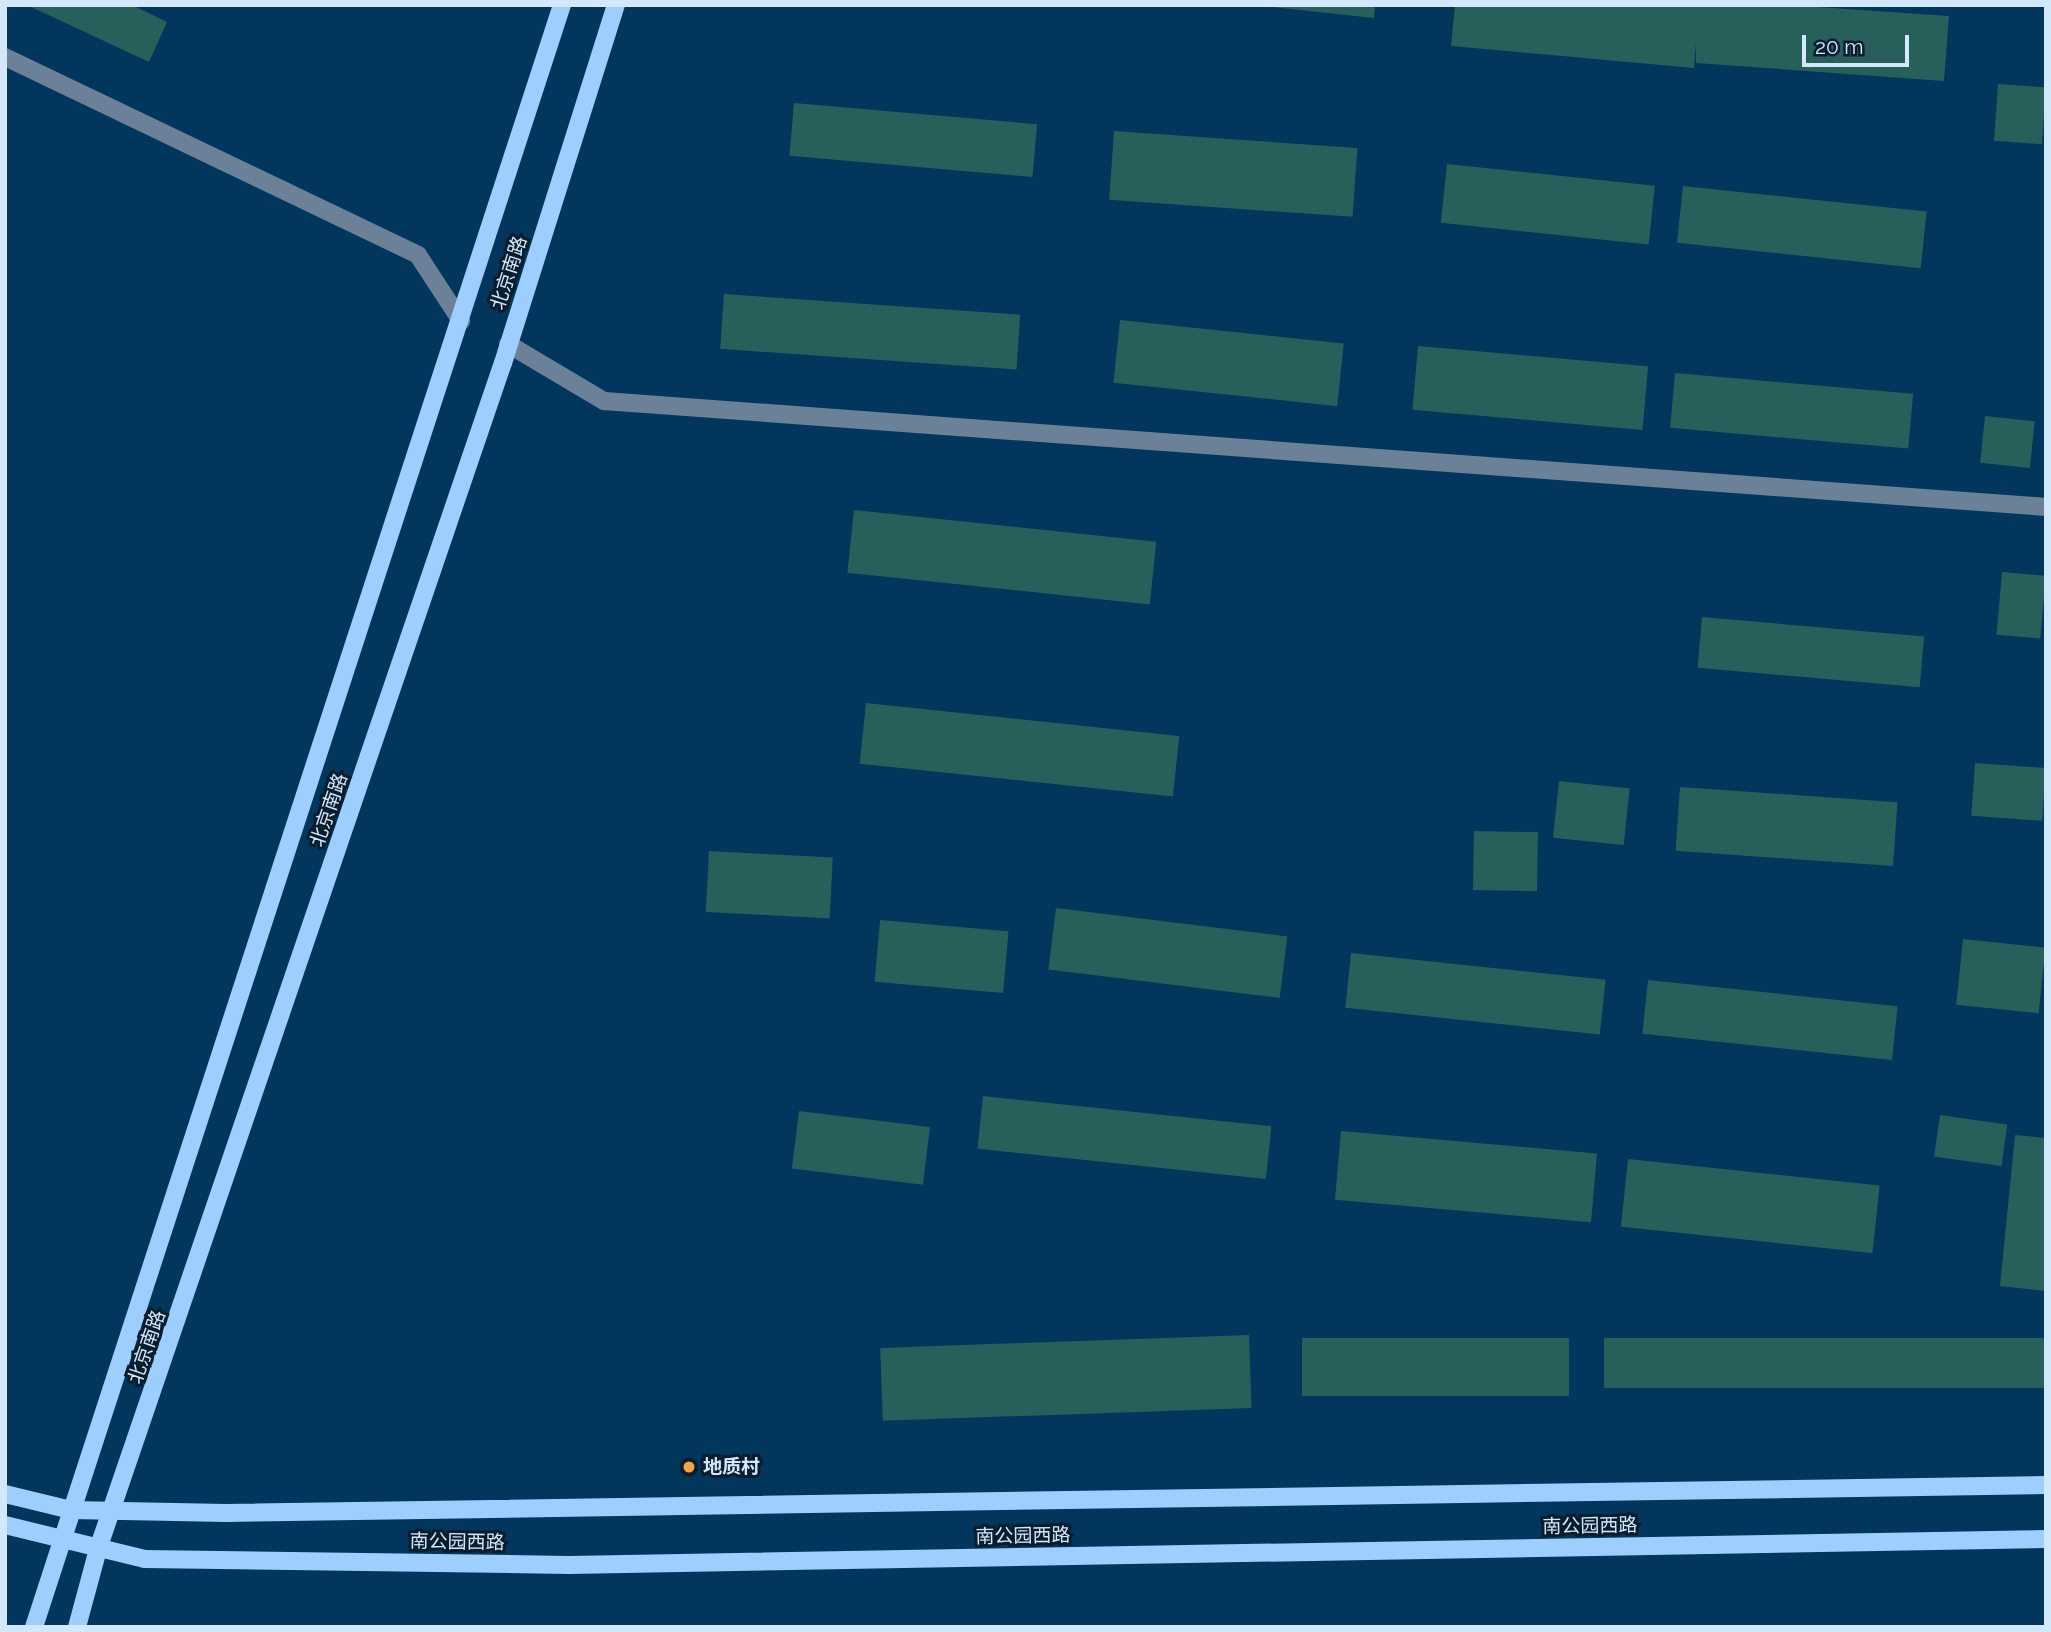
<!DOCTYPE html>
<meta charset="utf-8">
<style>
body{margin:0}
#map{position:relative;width:2051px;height:1632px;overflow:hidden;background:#03365c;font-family:Raleway,"Noto Sans SC",sans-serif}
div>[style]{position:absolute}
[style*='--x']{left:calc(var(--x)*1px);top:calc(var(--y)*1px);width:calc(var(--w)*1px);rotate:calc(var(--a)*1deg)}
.building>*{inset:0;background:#275f5a;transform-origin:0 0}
.minor>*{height:18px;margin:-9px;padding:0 9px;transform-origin:9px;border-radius:9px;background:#6a8198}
.major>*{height:18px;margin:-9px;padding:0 9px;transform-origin:9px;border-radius:9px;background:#9dcefd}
.dots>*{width:19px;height:19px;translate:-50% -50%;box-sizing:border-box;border:4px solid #0a1d2e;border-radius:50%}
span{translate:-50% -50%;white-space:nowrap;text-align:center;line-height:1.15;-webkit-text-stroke:6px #0a1d2e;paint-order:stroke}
.street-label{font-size:19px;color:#d4e8fb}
.poi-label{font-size:19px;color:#d4e8fb;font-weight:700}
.left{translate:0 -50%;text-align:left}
.frame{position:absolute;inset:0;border:7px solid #d4e8fb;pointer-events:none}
.scale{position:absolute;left:1802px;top:35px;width:107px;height:32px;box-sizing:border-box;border:4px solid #d4e8fb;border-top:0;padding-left:9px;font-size:21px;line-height:24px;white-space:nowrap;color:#d4e8fb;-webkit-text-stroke:5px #0a1d2e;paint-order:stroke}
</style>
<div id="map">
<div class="building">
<div style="clip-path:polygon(27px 5px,132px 5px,167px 22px,149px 62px)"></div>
<div style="clip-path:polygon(1253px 5px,1375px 5px,1374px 18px)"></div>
<div style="clip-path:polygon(1455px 5px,1789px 5px,1949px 16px,1944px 81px,1696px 63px,1696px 43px,1694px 68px,1451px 46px)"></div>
<div style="left:1998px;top:84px;width:48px;height:57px;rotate:4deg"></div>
<div style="left:794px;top:103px;width:244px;height:53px;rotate:5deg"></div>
<div style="left:1114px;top:131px;width:244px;height:69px;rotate:4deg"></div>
<div style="left:1447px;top:164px;width:209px;height:59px;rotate:6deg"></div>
<div style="left:1683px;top:186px;width:245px;height:57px;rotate:6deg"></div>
<div style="left:724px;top:294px;width:297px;height:55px;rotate:4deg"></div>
<div style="left:1120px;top:320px;width:225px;height:63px;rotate:6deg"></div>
<div style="left:1418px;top:346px;width:231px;height:64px;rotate:5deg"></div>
<div style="left:1675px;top:373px;width:239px;height:55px;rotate:5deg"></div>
<div style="left:1985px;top:416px;width:50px;height:47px;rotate:6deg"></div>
<div style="left:854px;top:510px;width:304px;height:63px;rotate:6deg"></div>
<div style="left:2002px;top:572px;width:44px;height:63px;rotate:5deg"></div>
<div style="left:1702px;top:617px;width:223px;height:51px;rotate:5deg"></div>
<div style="left:866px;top:703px;width:315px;height:61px;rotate:6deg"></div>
<div style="left:1975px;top:763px;width:71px;height:53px;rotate:4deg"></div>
<div style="left:1559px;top:781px;width:71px;height:57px;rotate:6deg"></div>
<div style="left:1680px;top:787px;width:218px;height:64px;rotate:4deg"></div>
<div style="left:1474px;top:831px;width:64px;height:59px;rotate:1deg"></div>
<div style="left:709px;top:851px;width:124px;height:61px;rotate:3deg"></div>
<div style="left:1056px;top:908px;width:233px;height:62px;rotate:7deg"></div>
<div style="left:880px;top:920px;width:129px;height:62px;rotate:5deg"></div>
<div style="left:1963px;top:939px;width:83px;height:66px;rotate:6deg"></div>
<div style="left:1351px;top:953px;width:256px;height:55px;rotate:6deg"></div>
<div style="left:1648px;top:980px;width:251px;height:54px;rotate:6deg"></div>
<div style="left:983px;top:1096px;width:290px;height:53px;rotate:6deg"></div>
<div style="left:799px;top:1111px;width:132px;height:58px;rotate:7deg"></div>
<div style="left:1940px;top:1115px;width:68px;height:42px;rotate:8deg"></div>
<div style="left:1341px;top:1131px;width:257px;height:69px;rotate:5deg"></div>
<div style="clip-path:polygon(2015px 1135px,2046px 1138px,2046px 1291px,2000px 1286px)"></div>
<div style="left:1628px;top:1159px;width:253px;height:68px;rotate:6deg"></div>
<div style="left:1249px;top:1335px;width:73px;height:369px;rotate:88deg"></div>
<div style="left:1569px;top:1338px;width:58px;height:267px;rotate:90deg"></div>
<div style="left:2046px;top:1338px;width:50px;height:442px;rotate:90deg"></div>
</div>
<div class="minor">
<div style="--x:5;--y:57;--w:458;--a:25.6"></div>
<div style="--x:418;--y:255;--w:79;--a:56.9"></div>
<div style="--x:508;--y:344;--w:112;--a:30.7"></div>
<div style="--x:604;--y:401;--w:1446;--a:4.2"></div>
</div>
<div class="major">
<div style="--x:5;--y:1494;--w:68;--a:13.6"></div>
<div style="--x:71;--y:1510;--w:155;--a:1.1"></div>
<div style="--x:226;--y:1513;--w:1820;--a:-0.88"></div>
<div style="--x:5;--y:1525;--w:143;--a:13.7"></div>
<div style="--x:144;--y:1559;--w:425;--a:0.8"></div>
<div style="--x:569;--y:1565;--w:1477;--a:-1.01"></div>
<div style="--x:34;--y:1627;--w:1706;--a:-71.97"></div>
<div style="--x:77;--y:1627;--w:81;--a:-74.9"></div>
<div style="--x:98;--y:1549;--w:1253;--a:-71.15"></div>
<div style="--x:503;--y:363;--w:375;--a:-72.5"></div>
</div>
<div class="dots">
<div style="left:689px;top:1467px;background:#f4a443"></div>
</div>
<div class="street-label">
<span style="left:509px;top:273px;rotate:-72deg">北京南路</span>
<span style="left:329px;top:810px;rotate:-71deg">北京南路</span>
<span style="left:147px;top:1347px;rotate:-71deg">北京南路</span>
<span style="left:1590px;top:1526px;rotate:-1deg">南公园西路</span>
<span style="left:1023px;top:1536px;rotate:-1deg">南公园西路</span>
<span style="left:457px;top:1542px;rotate:1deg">南公园西路</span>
</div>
<div class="poi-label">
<span class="left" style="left:703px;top:1467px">地质村</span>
</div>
<div class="frame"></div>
<div class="scale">20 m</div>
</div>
